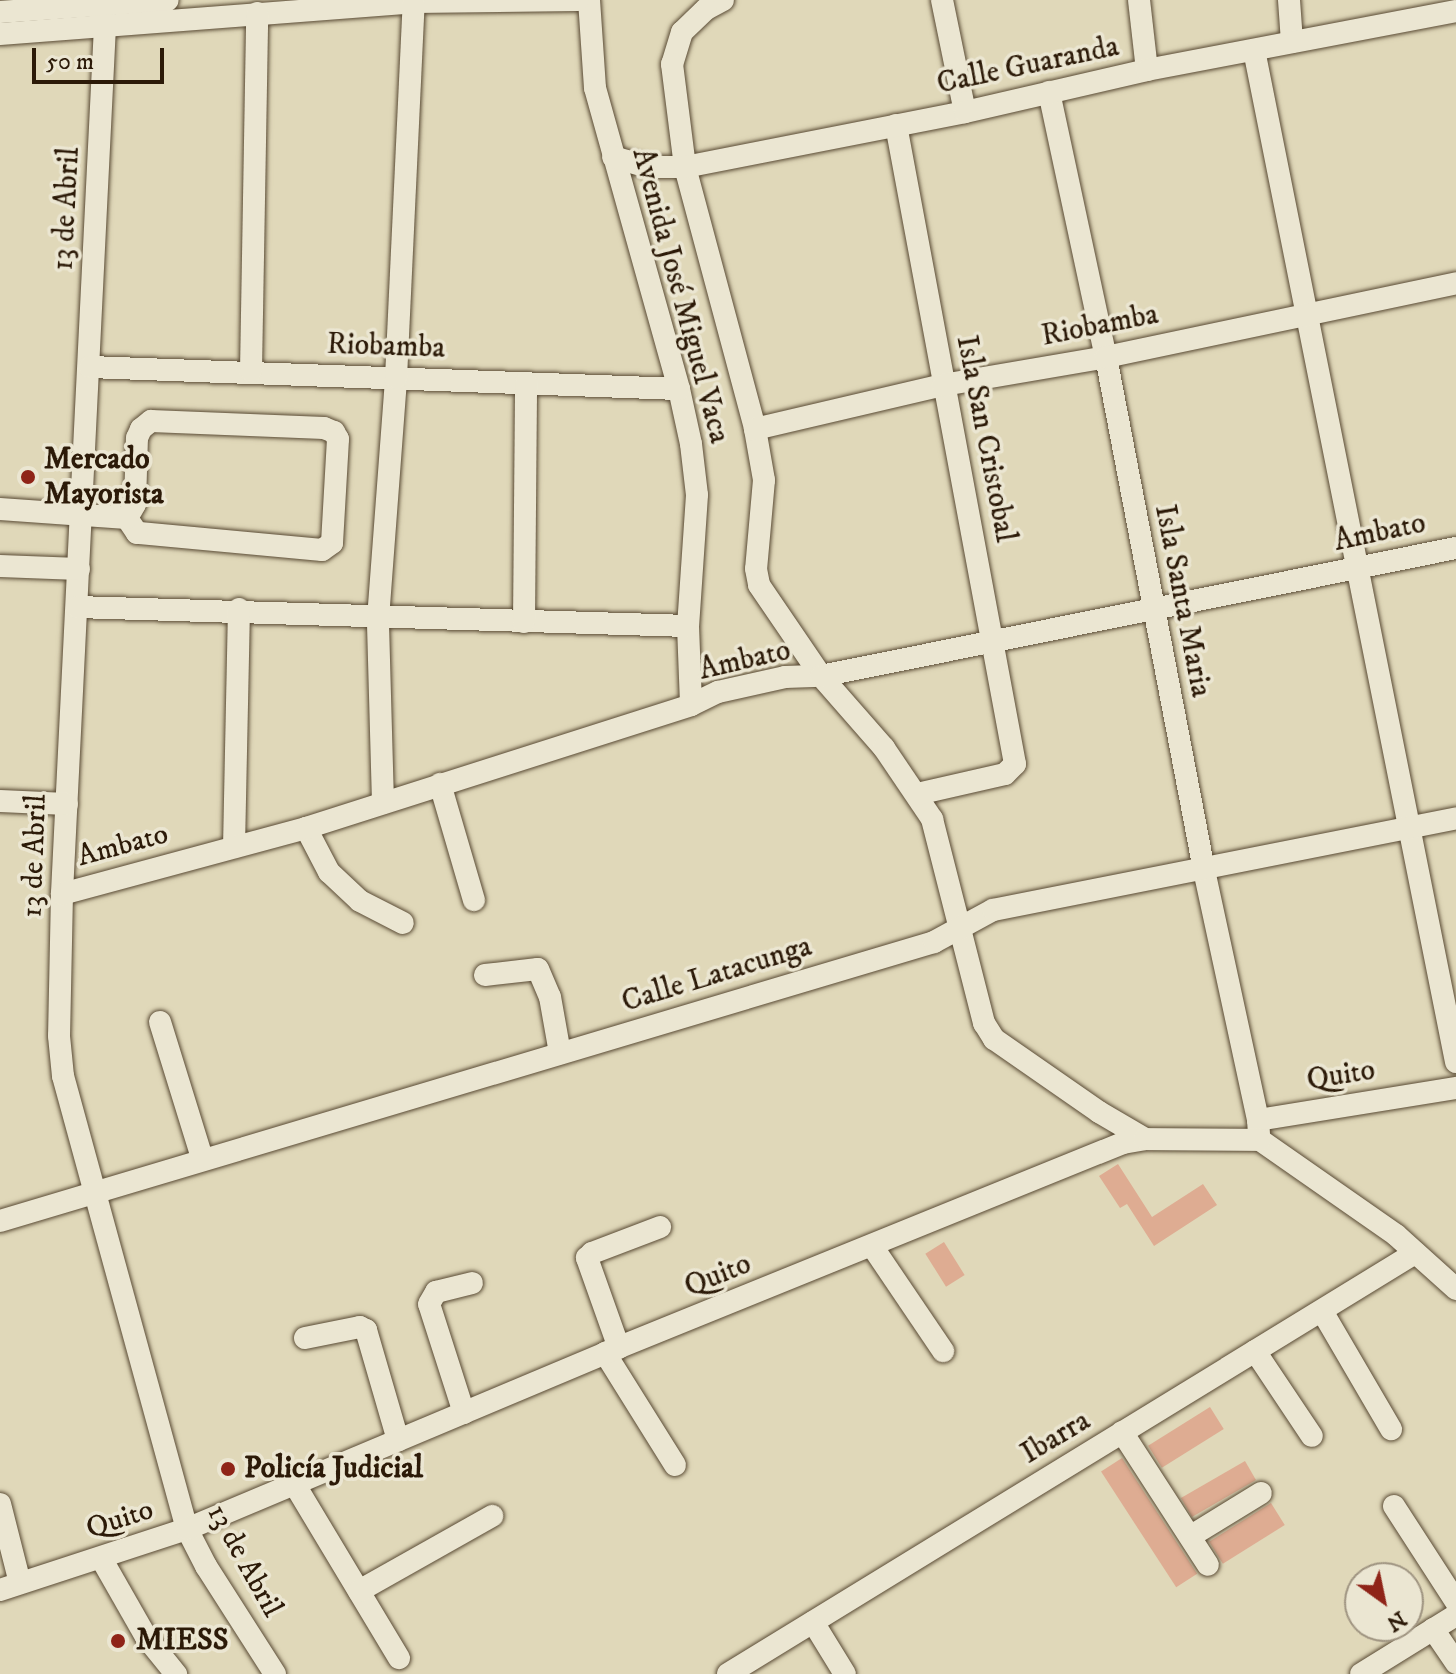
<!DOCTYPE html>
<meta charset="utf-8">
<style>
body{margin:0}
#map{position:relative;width:1456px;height:1674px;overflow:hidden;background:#e0d8b9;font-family:"IM FELL DW Pica",serif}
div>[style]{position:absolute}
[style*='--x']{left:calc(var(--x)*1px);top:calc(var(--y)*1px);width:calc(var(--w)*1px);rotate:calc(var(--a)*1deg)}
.building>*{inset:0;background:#deac92;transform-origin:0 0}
.roads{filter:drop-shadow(0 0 2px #594a34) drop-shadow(0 0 2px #594a34)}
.minor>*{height:22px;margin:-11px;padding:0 11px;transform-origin:11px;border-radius:11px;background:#ebe6d2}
.dots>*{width:22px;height:22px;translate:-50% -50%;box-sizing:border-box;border:4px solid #ebe6d2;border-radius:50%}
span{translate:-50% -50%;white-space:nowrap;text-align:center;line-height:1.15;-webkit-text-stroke:7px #ebe6d2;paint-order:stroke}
.street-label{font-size:30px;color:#2c1a08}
.poi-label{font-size:30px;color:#2c1a08;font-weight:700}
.left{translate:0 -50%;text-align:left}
.north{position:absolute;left:1344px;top:1562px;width:80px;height:80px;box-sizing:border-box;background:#ebe6d2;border:2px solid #9f9481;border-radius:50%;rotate:147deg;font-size:22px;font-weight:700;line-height:32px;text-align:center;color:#2c1a08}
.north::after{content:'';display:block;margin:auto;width:28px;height:36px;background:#8f2418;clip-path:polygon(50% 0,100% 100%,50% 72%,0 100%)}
.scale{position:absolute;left:32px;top:48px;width:132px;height:36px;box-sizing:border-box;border:4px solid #2c1a08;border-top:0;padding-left:10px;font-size:24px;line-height:28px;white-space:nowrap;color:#2c1a08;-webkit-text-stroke:6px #ebe6d2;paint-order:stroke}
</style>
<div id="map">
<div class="building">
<div style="clip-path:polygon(1118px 1164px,1152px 1217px,1203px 1184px,1217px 1205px,1154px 1246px,1127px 1204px,1120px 1208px,1099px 1176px)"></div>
<div style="left:944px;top:1242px;width:39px;height:22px;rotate:58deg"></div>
<div style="left:1210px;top:1407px;width:26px;height:73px;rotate:58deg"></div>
<div style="left:1122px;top:1458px;width:138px;height:25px;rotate:57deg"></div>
<div style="left:1245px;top:1461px;width:22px;height:74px;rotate:60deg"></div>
<div style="left:1271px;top:1503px;width:26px;height:73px;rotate:58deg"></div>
</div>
<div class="roads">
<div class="minor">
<div style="--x:102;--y:0;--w:26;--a:83"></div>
<div style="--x:105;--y:26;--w:869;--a:92.84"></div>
<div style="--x:62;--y:894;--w:142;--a:91.2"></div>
<div style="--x:59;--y:1036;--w:40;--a:84.3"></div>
<div style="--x:63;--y:1076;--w:470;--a:74.7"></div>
<div style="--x:187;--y:1529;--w:42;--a:62.8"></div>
<div style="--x:206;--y:1566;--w:128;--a:57.4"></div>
<div style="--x:589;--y:0;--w:88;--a:86.1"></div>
<div style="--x:595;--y:88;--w:313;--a:74.4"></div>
<div style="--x:679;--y:389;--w:56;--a:77.7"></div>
<div style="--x:691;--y:444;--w:51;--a:83.3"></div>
<div style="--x:697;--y:495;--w:131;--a:93.9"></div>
<div style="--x:688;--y:626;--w:79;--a:87.8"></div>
<div style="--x:723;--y:0;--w:19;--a:152"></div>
<div style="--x:706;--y:9;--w:33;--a:136"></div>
<div style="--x:682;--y:32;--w:34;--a:107"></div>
<div style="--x:672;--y:64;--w:104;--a:82.8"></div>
<div style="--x:685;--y:167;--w:271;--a:75"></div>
<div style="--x:755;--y:429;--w:52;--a:80"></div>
<div style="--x:764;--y:480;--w:89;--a:95.1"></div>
<div style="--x:756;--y:569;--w:16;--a:79"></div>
<div style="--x:759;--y:585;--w:110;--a:55.7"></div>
<div style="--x:821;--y:676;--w:96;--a:48.8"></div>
<div style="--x:884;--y:748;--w:86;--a:55.9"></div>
<div style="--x:932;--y:819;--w:211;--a:75.7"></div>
<div style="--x:984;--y:1023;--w:19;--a:58"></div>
<div style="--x:994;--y:1039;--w:128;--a:34.8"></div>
<div style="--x:1099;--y:1112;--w:53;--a:30.4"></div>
<div style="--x:942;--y:0;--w:114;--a:78.4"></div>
<div style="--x:1139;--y:0;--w:70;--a:83.5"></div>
<div style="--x:1289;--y:0;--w:42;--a:85.9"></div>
<div style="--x:0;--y:12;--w:168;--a:-4.1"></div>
<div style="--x:0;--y:34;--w:415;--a:-4.4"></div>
<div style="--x:414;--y:2;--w:164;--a:-0.7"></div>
<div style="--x:1254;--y:50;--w:1032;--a:78.71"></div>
<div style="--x:1049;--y:92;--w:271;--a:77.9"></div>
<div style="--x:1106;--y:357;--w:522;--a:79.18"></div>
<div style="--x:1204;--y:870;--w:256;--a:77.8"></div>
<div style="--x:896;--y:125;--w:650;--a:79.45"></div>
<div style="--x:1015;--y:764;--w:14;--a:135"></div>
<div style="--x:1005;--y:774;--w:90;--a:167.2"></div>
<div style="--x:613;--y:157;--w:37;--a:16"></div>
<div style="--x:649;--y:167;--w:36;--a:0"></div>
<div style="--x:685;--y:167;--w:285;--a:-11.1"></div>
<div style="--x:965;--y:112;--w:187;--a:-13"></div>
<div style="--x:1147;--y:70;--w:315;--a:-10.8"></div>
<div style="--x:90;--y:367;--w:589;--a:2.14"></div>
<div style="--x:251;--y:371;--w:358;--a:-89"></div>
<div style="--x:151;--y:421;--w:173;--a:2.3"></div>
<div style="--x:324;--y:428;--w:11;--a:22"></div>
<div style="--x:334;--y:432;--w:8;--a:60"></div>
<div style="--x:338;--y:439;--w:104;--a:93.3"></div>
<div style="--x:332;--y:543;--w:12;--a:145"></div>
<div style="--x:322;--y:550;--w:186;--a:-174.7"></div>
<div style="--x:137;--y:533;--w:18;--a:-124"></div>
<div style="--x:127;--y:518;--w:16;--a:-60"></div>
<div style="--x:135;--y:504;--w:66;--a:-88.3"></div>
<div style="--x:137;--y:438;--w:10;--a:-66"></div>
<div style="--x:141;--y:429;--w:13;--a:-39"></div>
<div style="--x:755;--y:429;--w:193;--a:-13.2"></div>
<div style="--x:943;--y:385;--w:165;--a:-9.7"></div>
<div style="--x:1106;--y:357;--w:358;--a:-11.9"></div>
<div style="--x:0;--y:509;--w:127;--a:4.1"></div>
<div style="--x:0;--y:566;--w:79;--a:2.2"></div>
<div style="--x:77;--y:607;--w:611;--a:1.78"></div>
<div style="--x:524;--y:622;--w:239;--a:-89.5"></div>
<div style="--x:440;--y:784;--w:121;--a:73.7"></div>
<div style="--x:0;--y:801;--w:67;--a:2.6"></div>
<div style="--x:383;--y:803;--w:184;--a:-91.6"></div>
<div style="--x:378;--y:619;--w:242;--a:-85.7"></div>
<div style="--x:396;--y:378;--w:376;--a:-87.3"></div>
<div style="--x:306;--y:828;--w:50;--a:62.4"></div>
<div style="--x:329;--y:872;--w:42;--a:43.1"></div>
<div style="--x:360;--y:901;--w:48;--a:27.1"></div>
<div style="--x:234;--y:847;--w:238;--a:-88.8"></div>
<div style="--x:62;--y:894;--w:253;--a:-15.1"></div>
<div style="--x:306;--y:828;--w:404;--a:-17.7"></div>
<div style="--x:691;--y:705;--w:30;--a:-26"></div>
<div style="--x:718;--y:692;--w:69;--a:-12.6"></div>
<div style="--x:785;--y:677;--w:36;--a:-2"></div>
<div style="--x:821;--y:676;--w:648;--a:-11.4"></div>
<div style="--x:485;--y:975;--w:53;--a:-6.5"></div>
<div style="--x:538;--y:969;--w:30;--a:67"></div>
<div style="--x:550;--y:997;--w:57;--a:79.9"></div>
<div style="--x:160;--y:1022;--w:142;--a:72.8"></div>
<div style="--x:1259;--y:1134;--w:14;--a:-94"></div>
<div style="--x:1258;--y:1120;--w:201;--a:-9.2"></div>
<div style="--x:1260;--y:1140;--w:166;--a:34.9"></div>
<div style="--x:1396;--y:1235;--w:81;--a:42"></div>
<div style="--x:0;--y:1221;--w:975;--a:-16.63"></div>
<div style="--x:934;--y:942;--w:67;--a:-28.5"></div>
<div style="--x:993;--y:910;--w:472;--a:-11.2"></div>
<div style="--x:872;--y:1246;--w:127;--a:55.9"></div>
<div style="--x:1322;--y:1311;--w:137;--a:59.7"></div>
<div style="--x:305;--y:1338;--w:56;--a:-11.3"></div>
<div style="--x:360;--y:1327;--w:7;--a:27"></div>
<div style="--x:366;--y:1330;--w:115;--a:73.8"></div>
<div style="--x:619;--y:1348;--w:96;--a:-109.6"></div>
<div style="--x:587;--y:1258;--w:7;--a:-45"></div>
<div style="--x:592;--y:1253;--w:73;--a:-20.9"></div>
<div style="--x:1255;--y:1351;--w:102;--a:56.2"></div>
<div style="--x:605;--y:1353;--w:132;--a:58"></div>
<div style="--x:464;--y:1413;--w:114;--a:-107.8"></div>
<div style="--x:429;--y:1304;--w:14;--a:-60"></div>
<div style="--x:436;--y:1292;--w:37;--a:-14"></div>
<div style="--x:1122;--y:1432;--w:158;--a:57.1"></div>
<div style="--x:295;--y:1485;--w:202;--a:59"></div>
<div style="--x:0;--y:1504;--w:81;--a:75.8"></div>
<div style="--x:1394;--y:1506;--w:114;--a:57.1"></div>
<div style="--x:1191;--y:1536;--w:82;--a:-31.6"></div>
<div style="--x:101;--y:1558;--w:91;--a:60.3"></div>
<div style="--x:146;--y:1637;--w:48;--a:51"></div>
<div style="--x:0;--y:1590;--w:197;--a:-18.1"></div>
<div style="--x:187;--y:1529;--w:454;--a:-22.8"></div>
<div style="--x:605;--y:1353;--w:559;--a:-22.07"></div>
<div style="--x:1123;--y:1143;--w:22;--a:-10"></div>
<div style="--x:1145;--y:1139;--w:115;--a:0.5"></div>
<div style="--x:359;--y:1591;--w:153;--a:-29.4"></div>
<div style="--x:813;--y:1622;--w:61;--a:58.4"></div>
<div style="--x:1433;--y:1629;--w:41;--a:55.9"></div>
<div style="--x:728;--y:1674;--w:806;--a:-31.5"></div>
<div style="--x:1361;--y:1674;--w:112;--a:-31.8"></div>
</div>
</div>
<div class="dots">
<div style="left:28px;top:477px;background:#8f2418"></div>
<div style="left:228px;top:1469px;background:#8f2418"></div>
<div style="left:118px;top:1641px;background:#8f2418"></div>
</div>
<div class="street-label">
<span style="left:1028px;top:66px;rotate:-12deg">Calle Guaranda</span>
<span style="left:67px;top:209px;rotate:-87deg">13 de Abril</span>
<span style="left:680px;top:296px;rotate:75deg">Avenida José Miguel Vaca</span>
<span style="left:1100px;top:326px;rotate:-11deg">Riobamba</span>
<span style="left:386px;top:347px;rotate:2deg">Riobamba</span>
<span style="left:985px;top:439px;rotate:79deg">Isla San Cristobal</span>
<span style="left:1380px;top:533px;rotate:-12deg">Ambato</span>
<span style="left:1182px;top:601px;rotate:79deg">Isla Santa Maria</span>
<span style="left:745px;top:661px;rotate:-13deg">Ambato</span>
<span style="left:123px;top:846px;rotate:-15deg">Ambato</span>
<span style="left:35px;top:856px;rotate:-88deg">13 de Abril</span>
<span style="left:717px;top:975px;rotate:-17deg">Calle Latacunga</span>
<span style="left:1341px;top:1076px;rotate:-9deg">Quito</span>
<span style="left:718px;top:1276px;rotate:-22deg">Quito</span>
<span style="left:1056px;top:1438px;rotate:-31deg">Ibarra</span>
<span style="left:120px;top:1520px;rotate:-18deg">Quito</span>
<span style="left:244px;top:1561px;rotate:61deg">13 de Abril</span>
</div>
<div class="poi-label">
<span class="left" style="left:44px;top:477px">Mercado<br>Mayorista</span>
<span class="left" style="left:244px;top:1469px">Policía Judicial</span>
<span class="left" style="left:136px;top:1641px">MIESS</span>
</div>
<div class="north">N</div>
<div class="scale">50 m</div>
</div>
